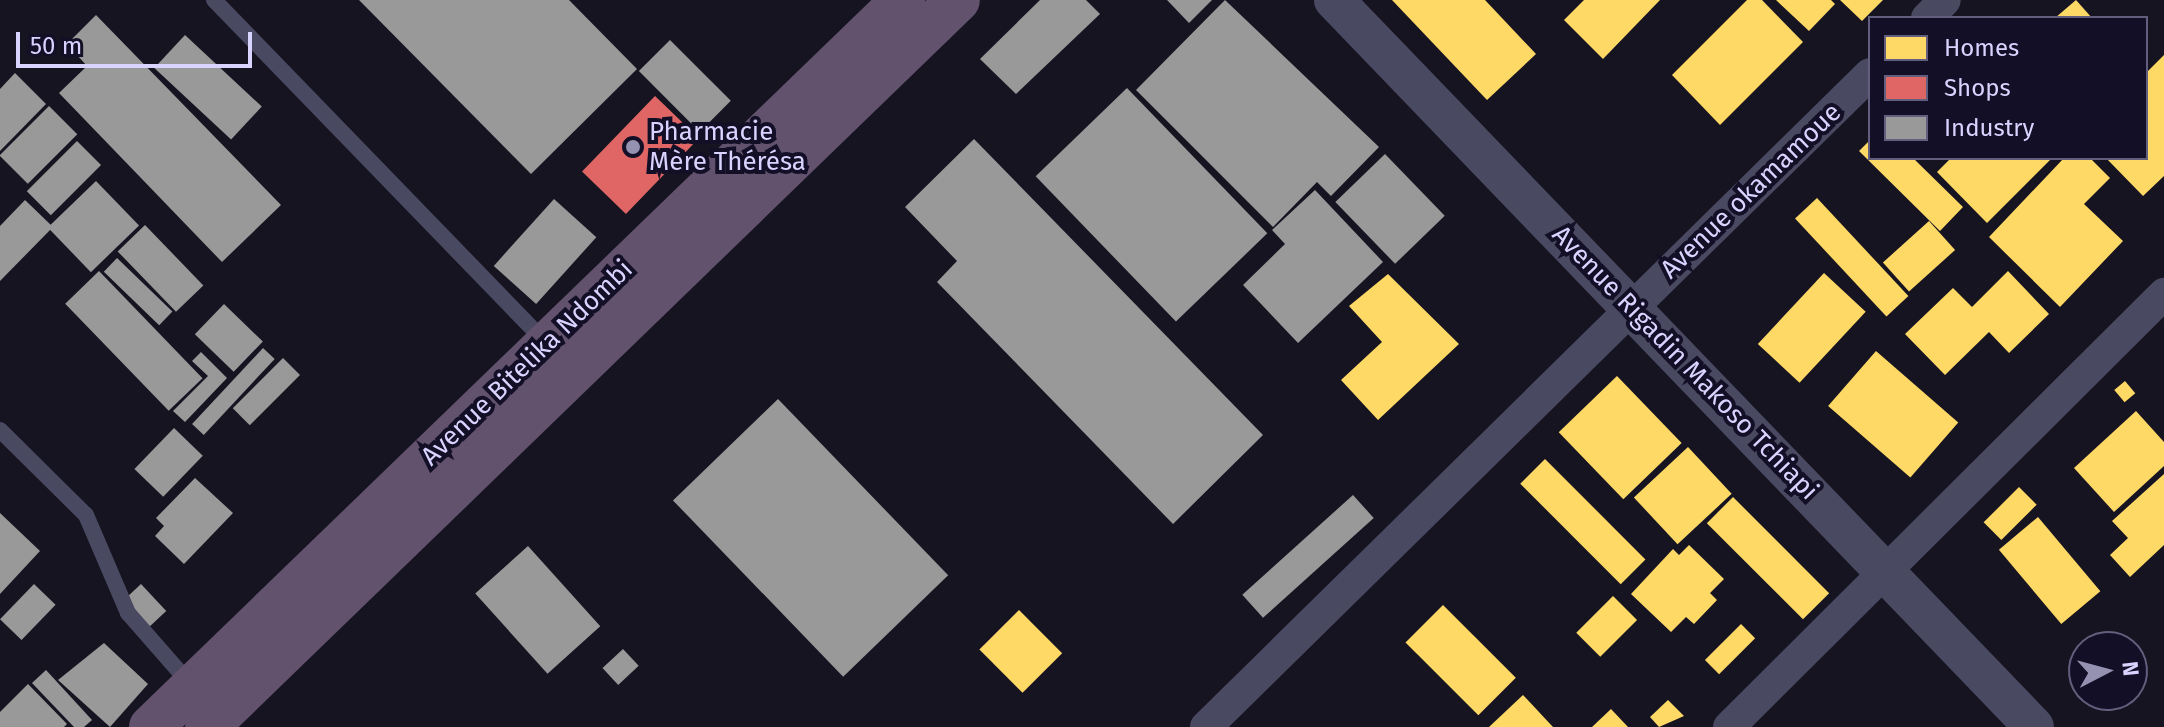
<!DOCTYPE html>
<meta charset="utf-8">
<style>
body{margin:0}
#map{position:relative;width:2164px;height:727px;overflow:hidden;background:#161421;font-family:"Fira Sans",sans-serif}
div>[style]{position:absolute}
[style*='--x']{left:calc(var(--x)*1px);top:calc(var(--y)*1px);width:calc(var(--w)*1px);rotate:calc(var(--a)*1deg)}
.homes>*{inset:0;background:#ffd966;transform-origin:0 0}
.shops>*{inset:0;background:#e06666;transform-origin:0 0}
.industry>*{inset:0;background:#999;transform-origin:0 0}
.service>*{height:16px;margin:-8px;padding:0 8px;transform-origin:8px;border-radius:8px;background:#4a4962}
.minor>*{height:32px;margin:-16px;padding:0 16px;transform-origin:16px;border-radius:16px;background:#4a4962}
.tertiary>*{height:40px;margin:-20px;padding:0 20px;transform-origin:20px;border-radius:20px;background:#4a4962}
.trunk>*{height:44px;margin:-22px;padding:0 22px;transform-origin:22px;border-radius:22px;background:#62526e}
.dots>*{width:22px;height:22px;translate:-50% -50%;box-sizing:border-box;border:4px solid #130f26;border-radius:50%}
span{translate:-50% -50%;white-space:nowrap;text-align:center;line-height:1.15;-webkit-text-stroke:8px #130f26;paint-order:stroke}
.poi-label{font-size:26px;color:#d9d4ff}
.left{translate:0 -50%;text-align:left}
.street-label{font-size:26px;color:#d9d4ff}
.legend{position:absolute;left:1868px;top:16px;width:280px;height:144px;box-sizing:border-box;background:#130f26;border:2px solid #625e7d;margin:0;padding:10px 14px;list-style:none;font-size:24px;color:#d9d4ff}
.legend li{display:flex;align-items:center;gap:16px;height:40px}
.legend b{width:40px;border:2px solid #625e7d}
.north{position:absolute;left:2068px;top:631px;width:80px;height:80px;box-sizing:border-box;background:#130f26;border:2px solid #625e7d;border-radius:50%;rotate:84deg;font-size:22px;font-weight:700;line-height:32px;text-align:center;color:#d9d4ff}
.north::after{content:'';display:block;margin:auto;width:28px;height:36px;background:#9591b1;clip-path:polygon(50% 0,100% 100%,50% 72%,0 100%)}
.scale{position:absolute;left:16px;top:32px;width:236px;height:36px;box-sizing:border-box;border:4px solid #d9d4ff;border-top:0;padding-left:10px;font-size:24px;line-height:28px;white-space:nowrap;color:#d9d4ff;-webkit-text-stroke:6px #130f26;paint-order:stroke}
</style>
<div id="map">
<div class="homes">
<div style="clip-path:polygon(1392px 0,1485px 0,1536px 54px,1487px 100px)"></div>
<div style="clip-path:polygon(1584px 0,1660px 0,1603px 59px,1564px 20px)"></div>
<div style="clip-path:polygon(1747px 0,1762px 0,1803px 42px,1720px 125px,1672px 75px)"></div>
<div style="clip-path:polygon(1776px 0,1831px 0,1835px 4px,1809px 31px)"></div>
<div style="clip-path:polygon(1840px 0,1883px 0,1862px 21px)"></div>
<div style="clip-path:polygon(2076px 0,2092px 18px,2055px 18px)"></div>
<div style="clip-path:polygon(2164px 55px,2164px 176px,2143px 196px,2106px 158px,2146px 158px,2146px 73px)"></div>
<div style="clip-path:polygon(1870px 140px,1870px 158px,1913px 158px,1963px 207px,1940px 231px,1859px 151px)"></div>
<div style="clip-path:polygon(1951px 158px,2052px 158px,1987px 223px,1937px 172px)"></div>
<div style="clip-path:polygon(2064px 158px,2090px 158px,2110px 178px,2084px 204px,2123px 241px,2060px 307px,1989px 237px)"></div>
<div style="left:1817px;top:198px;width:134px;height:30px;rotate:47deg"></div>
<div style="left:1929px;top:221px;width:39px;height:62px;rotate:48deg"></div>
<div style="clip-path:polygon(2008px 271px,2049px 314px,2009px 353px,1989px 332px,1945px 375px,1905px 334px,1953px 288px,1972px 307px)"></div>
<div style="left:1824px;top:273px;width:57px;height:97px;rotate:43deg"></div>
<div style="clip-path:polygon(1388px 274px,1459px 344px,1378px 420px,1341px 380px,1382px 342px,1349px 306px)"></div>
<div style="left:1876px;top:351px;width:109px;height:73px;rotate:41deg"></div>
<div style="left:1617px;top:376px;width:93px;height:81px;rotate:46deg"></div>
<div style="left:2125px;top:381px;width:16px;height:14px;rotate:50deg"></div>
<div style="clip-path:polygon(2136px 411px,2164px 442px,2164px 466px,2114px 512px,2074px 468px)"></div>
<div style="left:1688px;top:447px;width:64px;height:74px;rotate:47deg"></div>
<div style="left:1545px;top:459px;width:142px;height:35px;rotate:45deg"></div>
<div style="clip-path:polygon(2164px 474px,2164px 545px,2130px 577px,2110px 555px,2128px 538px,2112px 521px)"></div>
<div style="left:2019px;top:487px;width:25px;height:50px;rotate:45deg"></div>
<div style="left:1733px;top:497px;width:136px;height:37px;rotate:45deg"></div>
<div style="left:2038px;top:517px;width:97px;height:51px;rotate:50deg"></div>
<div style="clip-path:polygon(1689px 545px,1724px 579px,1710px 593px,1717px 600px,1694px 624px,1686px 617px,1671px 632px,1631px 594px,1673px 549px,1679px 555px)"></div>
<div style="left:1613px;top:596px;width:34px;height:52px;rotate:45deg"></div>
<div style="left:1443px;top:605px;width:103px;height:53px;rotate:45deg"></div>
<div style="left:1019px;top:610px;width:61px;height:56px;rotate:45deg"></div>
<div style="left:1741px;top:624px;width:20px;height:51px;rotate:45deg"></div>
<div style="clip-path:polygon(1523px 695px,1553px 727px,1489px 727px)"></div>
<div style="clip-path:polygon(1668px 700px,1684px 716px,1659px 727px,1650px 717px)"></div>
<div style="clip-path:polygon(1611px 709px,1628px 727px,1592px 727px)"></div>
</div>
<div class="shops">
<div style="left:655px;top:96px;width:61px;height:105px;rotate:44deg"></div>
</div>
<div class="industry">
<div style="clip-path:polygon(359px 0,569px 0,637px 69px,531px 174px)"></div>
<div style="clip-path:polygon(1040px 0,1086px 0,1100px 14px,1016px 94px,980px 59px)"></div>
<div style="clip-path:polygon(1167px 0,1212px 0,1189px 23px)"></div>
<div style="clip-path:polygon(1225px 0,1379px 147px,1331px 196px,1317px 182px,1273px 227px,1136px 90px)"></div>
<div style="clip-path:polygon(96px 15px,281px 205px,222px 262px,59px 93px,87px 66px,67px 44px)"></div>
<div style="left:185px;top:35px;width:105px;height:45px;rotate:43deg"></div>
<div style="left:670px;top:40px;width:86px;height:44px;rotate:45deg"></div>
<div style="clip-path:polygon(15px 73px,46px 104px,0 151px,0 89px)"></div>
<div style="left:1127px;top:88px;width:202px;height:127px;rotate:46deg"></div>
<div style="left:49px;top:106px;width:40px;height:70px;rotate:45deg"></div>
<div style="clip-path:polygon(974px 139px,1263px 435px,1173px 524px,937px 282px,957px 261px,905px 207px)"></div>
<div style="left:77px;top:141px;width:34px;height:71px;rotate:45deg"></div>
<div style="left:1385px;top:154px;width:86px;height:69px;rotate:46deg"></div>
<div style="left:96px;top:181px;width:62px;height:67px;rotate:46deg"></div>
<div style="clip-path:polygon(1315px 190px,1383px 262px,1298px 343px,1243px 285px,1285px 244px,1272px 230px)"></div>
<div style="left:554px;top:199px;width:57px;height:90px;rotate:42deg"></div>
<div style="clip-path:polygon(25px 200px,53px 227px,0 281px,0 226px)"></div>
<div style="left:145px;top:225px;width:84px;height:38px;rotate:46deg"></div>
<div style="left:117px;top:258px;width:77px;height:19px;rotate:44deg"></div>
<div style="left:99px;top:271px;width:149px;height:47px;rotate:46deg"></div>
<div style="left:224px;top:304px;width:54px;height:42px;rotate:44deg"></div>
<div style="left:263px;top:348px;width:16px;height:104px;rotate:43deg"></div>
<div style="clip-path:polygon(201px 352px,227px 378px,185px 422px,173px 411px,208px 376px,192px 361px)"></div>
<div style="left:283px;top:358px;width:24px;height:71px;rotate:45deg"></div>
<div style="left:778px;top:399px;width:245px;height:146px;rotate:46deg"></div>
<div style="left:174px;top:428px;width:40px;height:57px;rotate:44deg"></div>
<div style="clip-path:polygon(195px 478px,233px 513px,184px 564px,155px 536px,164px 526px,156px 518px)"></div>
<div style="left:1353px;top:495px;width:31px;height:149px;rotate:48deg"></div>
<div style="clip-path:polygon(0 513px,40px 551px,0 594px)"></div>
<div style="left:528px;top:546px;width:108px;height:71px;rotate:48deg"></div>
<div style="left:34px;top:584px;width:30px;height:49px;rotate:44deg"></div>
<div style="left:141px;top:584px;width:37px;height:23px;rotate:47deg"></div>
<div style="clip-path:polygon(104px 643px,148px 684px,110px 727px,58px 680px)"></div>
<div style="left:623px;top:649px;width:23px;height:28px;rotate:47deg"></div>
<div style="clip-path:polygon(46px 670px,92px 720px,84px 727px,74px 727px,32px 683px)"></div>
<div style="clip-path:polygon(28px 684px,67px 724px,64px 727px,0 727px,0 712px)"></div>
</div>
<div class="service">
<div style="--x:214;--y:0;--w:479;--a:45.9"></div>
<div style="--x:0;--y:430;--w:121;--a:44.7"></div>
<div style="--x:86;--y:515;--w:107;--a:66.8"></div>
<div style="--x:128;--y:613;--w:96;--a:48.8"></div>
</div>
<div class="minor">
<div style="--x:1927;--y:18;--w:25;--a:-45"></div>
<div style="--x:1206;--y:727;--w:931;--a:-44.52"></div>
<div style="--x:1729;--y:727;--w:614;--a:-44.87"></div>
</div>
<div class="tertiary">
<div style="--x:1334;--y:0;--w:1009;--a:46.08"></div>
</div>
<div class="trunk">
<div style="--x:151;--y:727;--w:1046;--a:-44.03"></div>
<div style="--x:207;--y:727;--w:1045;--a:-44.07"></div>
</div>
<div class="dots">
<div style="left:633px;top:147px;background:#9591b1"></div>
</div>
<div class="poi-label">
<span class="left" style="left:649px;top:147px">Pharmacie<br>Mère Thérésa</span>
</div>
<div class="street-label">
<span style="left:1751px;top:191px;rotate:-44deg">Avenue okamamoue</span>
<span style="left:527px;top:363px;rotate:-44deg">Avenue Bitelika Ndombi</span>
<span style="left:1685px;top:363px;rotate:46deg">Avenue Rigadin Makoso Tchiapi</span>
</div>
<ul class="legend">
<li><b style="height:22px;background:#ffd966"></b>Homes</li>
<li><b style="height:22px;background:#e06666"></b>Shops</li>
<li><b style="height:22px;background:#999"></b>Industry</li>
</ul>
<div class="north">N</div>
<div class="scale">50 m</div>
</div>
